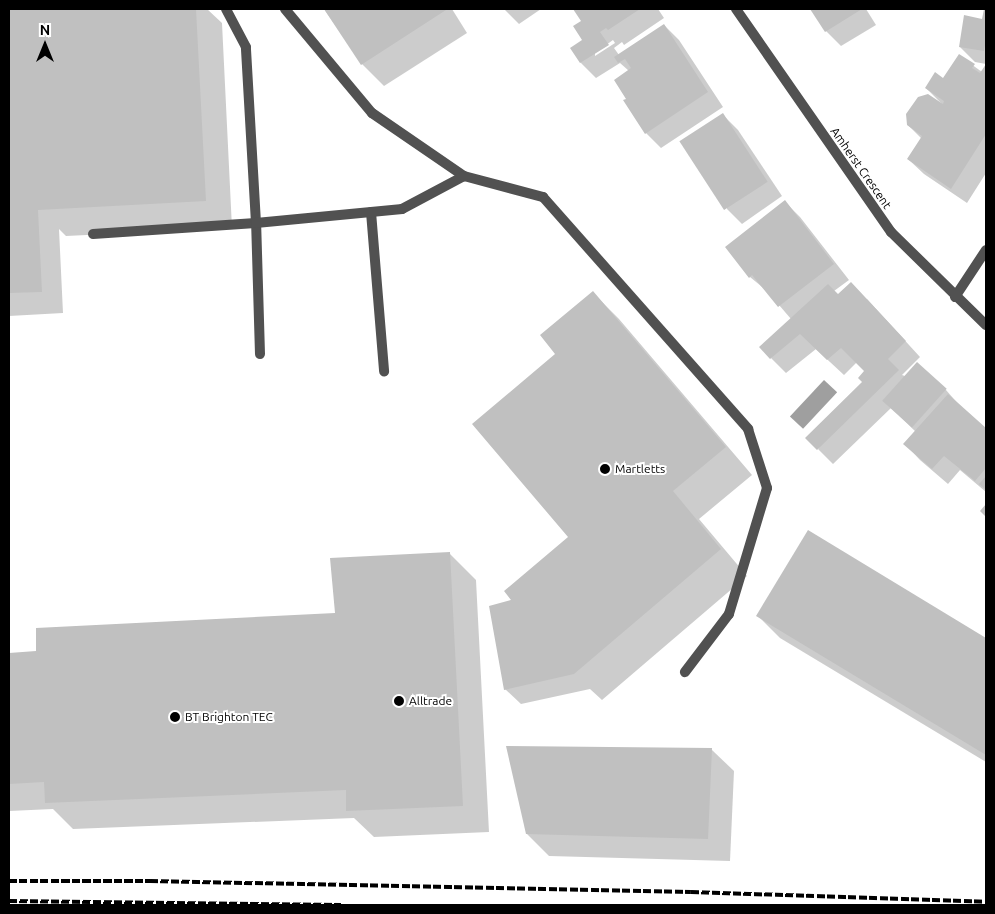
<!DOCTYPE html>
<style>
body{margin:0}
#map{position:relative;width:995px;height:914px;overflow:hidden;background:#fff;font-family:Ubuntu,sans-serif}
div>[style]{position:absolute}
[style*='--x']{left:calc(var(--x)*1px);top:calc(var(--y)*1px);width:calc(var(--w)*1px);rotate:calc(var(--a)*1deg)}
.water>*{inset:0;background:#9f9f9f;transform-origin:0 0}
.shadow>*{inset:0;background:#0003}
.building>*{inset:0;background:#c0c0c0;transform-origin:0 0}
.lane>*{height:10px;margin:-5px;padding:0 5px;transform-origin:5px;border-radius:5px;background:#515151}
.street>*{height:10px;margin:-5px;padding:0 5px;transform-origin:5px;border-radius:5px;background:#515151}
.rail>*{height:4px;margin-top:-2px;transform-origin:0;background:repeating-linear-gradient(90deg,#000 0 8px,transparent 0 10.5px)}
.dots>*{width:14px;height:14px;translate:-50% -50%;box-sizing:border-box;border:2px solid #fff;border-radius:50%}
span{translate:-50% -50%;white-space:nowrap;text-align:center;line-height:1.15;-webkit-text-stroke:4px #fff;paint-order:stroke}
.street-label{font-size:12px;color:#000}
.poi-label{font-size:12px;color:#000}
.left{translate:0 -50%;text-align:left}
.frame{position:absolute;inset:0;border:10px solid #000;pointer-events:none}
.north{position:absolute;left:20px;top:20px;width:50px;height:50px;-webkit-text-stroke:4px #fff;paint-order:stroke;rotate:0deg;font-size:14px;font-weight:700;line-height:20px;text-align:center;color:#000}
.north::after{content:'';display:block;margin:auto;width:18px;height:22px;background:#000;clip-path:polygon(50% 0,100% 100%,50% 72%,0 100%)}
</style>
<div id="map">
<div class="water">
<div style="left:824px;top:380px;width:18px;height:50px;rotate:43deg"></div>
</div>
<div class="shadow">
<div style="clip-path:polygon(9px 9px,207px 9px,222px 23px,232px 228px,66px 236px,59px 229px,63px 313px,9px 316px)"></div>
<div style="clip-path:polygon(324px 9px,452px 9px,467px 33px,384px 86px,362px 64px)"></div>
<div style="clip-path:polygon(504px 9px,541px 9px,519px 24px)"></div>
<div style="clip-path:polygon(evenodd,574px 9px,658px 9px,664px 18px,624px 45px,622px 42px,614px 48px,619px 55px,664px 25px,679px 40px,723px 107px,661px 148px,646px 133px,628px 99px,629px 71px,620px 63px,596px 78px,581px 63px,571px 48px,584px 40px,583px 21px,574px 9px,613px 40px,615px 43px,595px 56px,595px 53px,613px 40px)"></div>
<div style="clip-path:polygon(812px 9px,866px 9px,876px 25px,841px 46px,826px 31px)"></div>
<div style="clip-path:polygon(985px 9px,986px 9px,986px 64px,975px 62px,960px 47px,983px 20px)"></div>
<div style="clip-path:polygon(960px 56px,982px 72px,986px 66px,986px 173px,967px 203px,924px 174px,908px 159px,922px 139px,908px 125px,942px 104px,926px 88px,943px 80px)"></div>
<div style="clip-path:polygon(723px 115px,738px 130px,782px 196px,742px 224px,727px 209px)"></div>
<div style="clip-path:polygon(785px 202px,800px 217px,849px 280px,834px 291px,838px 296px,867px 299px,920px 357px,902px 375px,946px 390px,960px 406px,986px 429px,986px 492px,960px 470px,948px 484px,920px 460px,905px 444px,916px 432px,891px 408px,833px 464px,818px 449px,864px 383px,866px 371px,857px 362px,844px 375px,816px 349px,786px 373px,771px 358px,791px 319px,767px 291px,750px 277px,727px 247px)"></div>
<div style="clip-path:polygon(593px 293px,619px 319px,752px 475px,699px 519px,747px 576px,602px 700px,590px 689px,521px 704px,505px 689px,510px 601px,570px 537px,557px 354px)"></div>
<div style="clip-path:polygon(449px 553px,476px 580px,489px 832px,374px 837px,354px 818px,73px 829px,53px 809px,9px 811px,9px 654px,37px 652px,337px 614px)"></div>
<div style="clip-path:polygon(758px 616px,953px 619px,986px 639px,986px 762px,780px 638px)"></div>
<div style="clip-path:polygon(712px 750px,734px 771px,730px 861px,549px 856px,527px 834px)"></div>
</div>
<div class="building">
<div style="clip-path:polygon(9px 9px,196px 9px,206px 201px,38px 210px,42px 292px,9px 293px)"></div>
<div style="clip-path:polygon(324px 9px,445px 9px,446px 10px,361px 65px)"></div>
<div style="clip-path:polygon(573px 9px,640px 9px,608px 30px,606px 28px,600px 32px,609px 45px,580px 63px,570px 48px,582px 40px,573px 26px,581px 21px)"></div>
<div style="clip-path:polygon(810px 9px,862px 9px,825px 32px)"></div>
<div style="clip-path:polygon(984px 9px,986px 9px,986px 40px,984px 51px,959px 47px,964px 15px,982px 19px)"></div>
<div style="clip-path:polygon(664px 24px,708px 92px,645px 134px,623px 100px,626px 99px,614px 80px,631px 68px,625px 59px,618px 63px,614px 57px)"></div>
<div style="clip-path:polygon(959px 54px,975px 64px,972px 68px,980px 73px,986px 64px,986px 134px,951px 189px,907px 159px,922px 136px,907px 125px,906px 114px,918px 97px,928px 94px,943px 104px,944px 101px,925px 88px,935px 72px,943px 78px)"></div>
<div style="left:723px;top:113px;width:82px;height:52px;rotate:57deg"></div>
<div style="clip-path:polygon(785px 200px,834px 264px,778px 307px,752px 275px,749px 278px,725px 247px)"></div>
<div style="clip-path:polygon(851px 282px,906px 341px,888px 359px,899px 370px,817px 450px,805px 438px,862px 382px,858px 378px,864px 371px,841px 348px,827px 360px,800px 334px,770px 359px,759px 347px,828px 284px,838px 294px)"></div>
<div style="clip-path:polygon(593px 291px,726px 447px,673px 491px,721px 549px,574px 674px,504px 690px,489px 606px,511px 600px,504px 591px,568px 537px,472px 424px,555px 354px,540px 335px)"></div>
<div style="left:917px;top:362px;width:40px;height:52px;rotate:42deg"></div>
<div style="clip-path:polygon(948px 394px,986px 428px,986px 468px,975px 481px,944px 456px,932px 469px,903px 444px)"></div>
<div style="clip-path:polygon(986px 476px,986px 490px,979px 484px)"></div>
<div style="clip-path:polygon(986px 504px,986px 517px,980px 511px)"></div>
<div style="clip-path:polygon(808px 530px,986px 638px,986px 755px,756px 616px)"></div>
<div style="clip-path:polygon(450px 552px,463px 806px,346px 811px,346px 790px,45px 803px,44px 782px,9px 784px,9px 653px,36px 651px,36px 628px,335px 613px,330px 558px)"></div>
<div style="clip-path:polygon(506px 746px,712px 748px,708px 839px,526px 834px)"></div>
</div>
<div class="lane">
<div style="--x:285;--y:9;--w:136;--a:50.1"></div>
<div style="--x:372;--y:113;--w:112;--a:34.4"></div>
<div style="--x:371;--y:212;--w:160;--a:85.3"></div>
<div style="--x:93;--y:234;--w:163;--a:-3.9"></div>
<div style="--x:256;--y:223;--w:176;--a:-93.3"></div>
<div style="--x:246;--y:47;--w:43;--a:-117.8"></div>
<div style="--x:260;--y:354;--w:131;--a:-91.7"></div>
<div style="--x:256;--y:223;--w:147;--a:-5.5"></div>
<div style="--x:402;--y:209;--w:70;--a:-28"></div>
<div style="--x:464;--y:176;--w:82;--a:14.9"></div>
<div style="--x:543;--y:197;--w:310;--a:48.5"></div>
<div style="--x:748;--y:429;--w:62;--a:72.1"></div>
<div style="--x:767;--y:488;--w:132;--a:106.8"></div>
<div style="--x:729;--y:614;--w:73;--a:127.2"></div>
</div>
<div class="street">
<div style="--x:736;--y:9;--w:272;--a:55.2"></div>
<div style="--x:891;--y:232;--w:133;--a:44.4"></div>
<div style="--x:955;--y:297;--w:56;--a:-56.6"></div>
</div>
<div class="rail">
<div style="--x:9;--y:881;--w:141;--a:0"></div>
<div style="--x:150;--y:881;--w:541;--a:1.16"></div>
<div style="--x:691;--y:892;--w:295;--a:1.9"></div>
<div style="--x:9;--y:901;--w:332;--a:0.7"></div>
</div>
<div class="dots">
<div style="left:605px;top:469px;background:#000"></div>
<div style="left:399px;top:701px;background:#000"></div>
<div style="left:175px;top:717px;background:#000"></div>
</div>
<div class="street-label">
<span style="left:861px;top:168px;rotate:55deg">Amherst Crescent</span>
</div>
<div class="poi-label">
<span class="left" style="left:615px;top:469px">Martletts</span>
<span class="left" style="left:409px;top:701px">Alltrade</span>
<span class="left" style="left:185px;top:717px">BT Brighton TEC</span>
</div>
<div class="frame"></div>
<div class="north">N</div>
</div>
